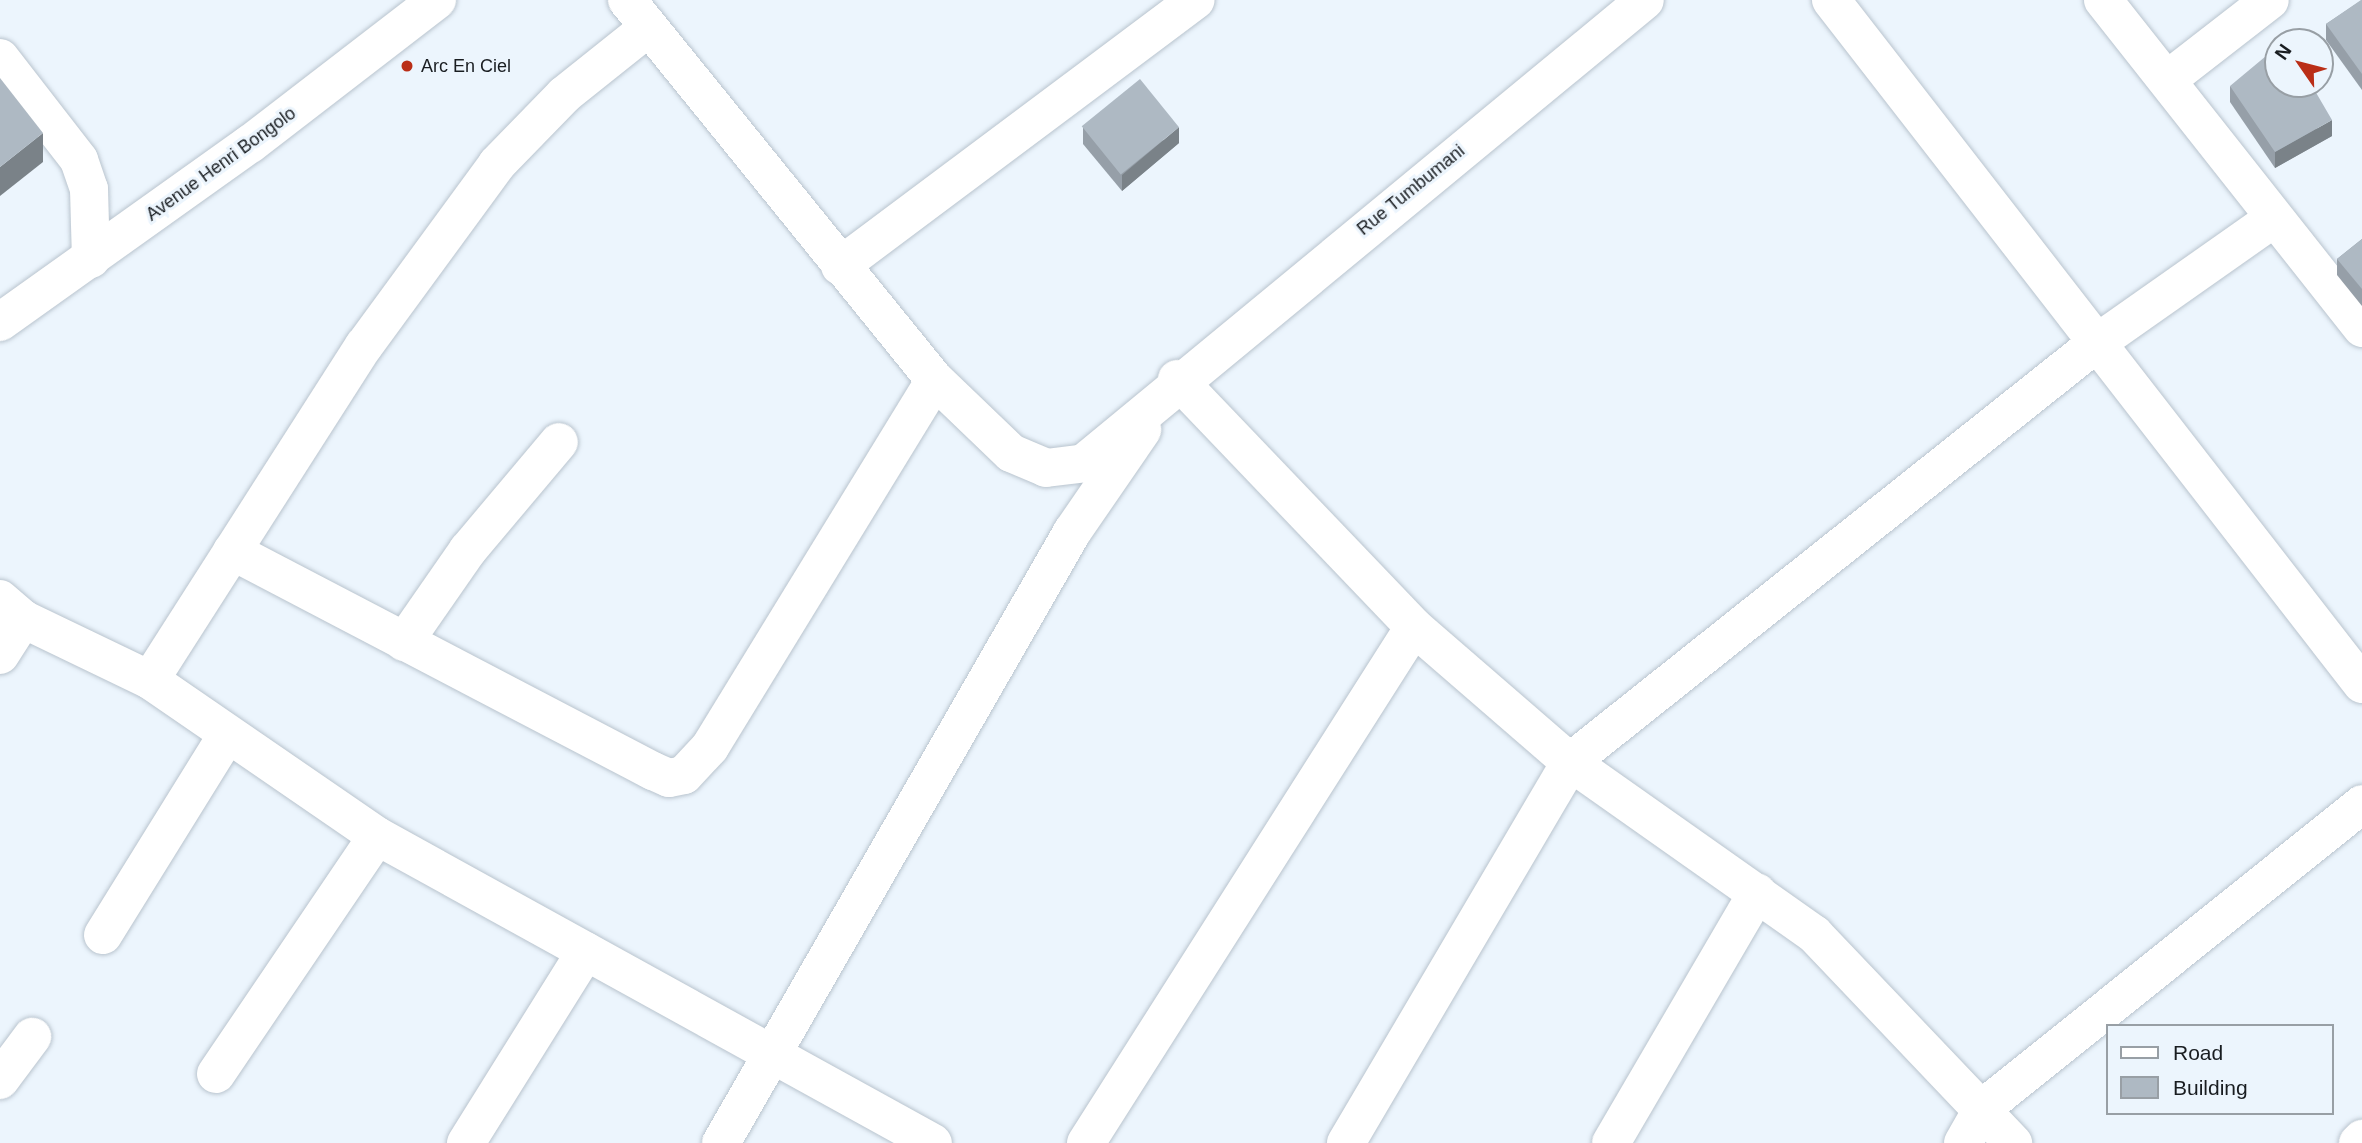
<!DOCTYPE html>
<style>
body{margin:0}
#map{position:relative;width:2362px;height:1143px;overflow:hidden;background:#ecf5fd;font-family:Helvetica,sans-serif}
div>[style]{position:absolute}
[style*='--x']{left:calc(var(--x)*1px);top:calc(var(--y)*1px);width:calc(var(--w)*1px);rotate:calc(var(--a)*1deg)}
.roads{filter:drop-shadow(0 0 2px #b9c4ce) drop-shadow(0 0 2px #b9c4ce)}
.street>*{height:38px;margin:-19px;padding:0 19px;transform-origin:19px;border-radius:19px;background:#fff}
.secondary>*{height:38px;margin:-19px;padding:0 19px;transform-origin:19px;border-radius:19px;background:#fff}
.wall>*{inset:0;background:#969fa8}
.shaded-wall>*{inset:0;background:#7a8288}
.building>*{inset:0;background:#aeb9c3;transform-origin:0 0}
.dots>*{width:19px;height:19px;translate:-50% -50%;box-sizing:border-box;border:4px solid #ecf5fd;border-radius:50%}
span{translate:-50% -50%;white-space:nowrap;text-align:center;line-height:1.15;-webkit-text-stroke:6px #ecf5fd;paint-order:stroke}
.poi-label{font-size:18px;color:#191d21}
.left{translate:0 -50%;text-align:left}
.street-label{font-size:18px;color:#191d21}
.legend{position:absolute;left:2106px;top:1024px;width:228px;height:91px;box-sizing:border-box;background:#ecf5fd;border:2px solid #989fa5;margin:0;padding:9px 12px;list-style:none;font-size:21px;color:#191d21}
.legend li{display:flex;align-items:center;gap:14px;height:35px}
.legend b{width:35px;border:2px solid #989fa5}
.north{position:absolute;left:2264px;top:28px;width:70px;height:70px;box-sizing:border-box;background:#ecf5fd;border:2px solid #989fa5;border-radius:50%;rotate:305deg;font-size:19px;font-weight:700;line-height:28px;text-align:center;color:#191d21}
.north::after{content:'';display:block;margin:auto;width:24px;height:32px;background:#ba2e17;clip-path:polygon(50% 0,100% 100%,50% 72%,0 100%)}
</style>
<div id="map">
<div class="roads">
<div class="street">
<div style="--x:627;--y:0;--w:489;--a:51"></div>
<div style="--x:935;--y:380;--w:105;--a:43.8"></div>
<div style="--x:1011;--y:453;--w:38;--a:23"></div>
<div style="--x:1046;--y:468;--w:38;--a:-7"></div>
<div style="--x:1084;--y:463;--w:727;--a:-39.53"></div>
<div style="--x:1831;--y:0;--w:866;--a:52.18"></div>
<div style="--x:2103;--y:0;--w:418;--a:51.7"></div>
<div style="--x:0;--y:58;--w:129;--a:52.2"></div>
<div style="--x:79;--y:160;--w:31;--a:71"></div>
<div style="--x:89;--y:189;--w:70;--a:88.4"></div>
<div style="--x:2167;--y:80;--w:130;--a:-37.8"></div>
<div style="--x:840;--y:266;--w:444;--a:-36.8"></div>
<div style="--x:1177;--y:379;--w:343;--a:46.3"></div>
<div style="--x:1414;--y:627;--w:206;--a:40.9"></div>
<div style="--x:1570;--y:762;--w:299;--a:35.2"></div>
<div style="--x:1814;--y:934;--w:289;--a:46.4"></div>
<div style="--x:232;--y:551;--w:475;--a:27.6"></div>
<div style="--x:653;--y:771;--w:17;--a:24"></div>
<div style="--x:669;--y:778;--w:15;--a:-11"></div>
<div style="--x:684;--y:775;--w:38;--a:-47"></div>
<div style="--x:710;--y:747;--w:430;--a:-58.5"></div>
<div style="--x:0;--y:599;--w:30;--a:41"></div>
<div style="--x:23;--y:619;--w:141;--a:25.7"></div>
<div style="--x:150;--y:680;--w:275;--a:34.5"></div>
<div style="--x:377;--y:836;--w:635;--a:28.91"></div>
<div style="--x:404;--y:642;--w:112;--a:-55.2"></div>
<div style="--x:468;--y:550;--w:141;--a:-49.9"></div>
<div style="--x:0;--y:655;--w:43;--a:-57.4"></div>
<div style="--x:150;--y:680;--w:397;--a:-57.4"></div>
<div style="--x:364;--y:346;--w:225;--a:-53.8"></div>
<div style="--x:497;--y:164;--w:96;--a:-45.8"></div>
<div style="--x:564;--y:95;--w:107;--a:-38.6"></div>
<div style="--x:103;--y:935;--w:235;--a:-58.2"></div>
<div style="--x:216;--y:1074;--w:287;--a:-55.9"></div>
<div style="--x:0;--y:1080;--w:54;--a:-53.3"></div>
<div style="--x:466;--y:1143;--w:226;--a:-58"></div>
<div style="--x:721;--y:1143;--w:705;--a:-60.12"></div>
<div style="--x:1072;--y:532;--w:124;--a:-55.5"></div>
<div style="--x:1086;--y:1143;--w:611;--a:-57.56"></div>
<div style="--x:1346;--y:1143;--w:442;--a:-59.5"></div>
<div style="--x:1570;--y:762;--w:675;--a:-38.5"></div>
<div style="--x:2098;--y:342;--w:214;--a:-35.1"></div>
<div style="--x:1611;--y:1143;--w:290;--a:-59.7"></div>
<div style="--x:1963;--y:1143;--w:40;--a:-60.3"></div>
<div style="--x:1983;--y:1108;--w:486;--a:-38.7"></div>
<div style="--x:2358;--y:1143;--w:6;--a:-45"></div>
</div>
<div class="secondary">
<div style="--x:0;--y:322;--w:307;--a:-35.5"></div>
<div style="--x:250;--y:144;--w:236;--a:-37.6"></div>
</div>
</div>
<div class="wall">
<div style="clip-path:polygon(2362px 0,2362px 90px,2326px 40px,2326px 24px)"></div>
<div style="clip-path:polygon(2230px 86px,2332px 136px,2275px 168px,2230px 102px)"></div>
<div style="clip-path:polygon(1083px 127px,1179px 143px,1122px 191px,1083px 144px)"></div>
<div style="clip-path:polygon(2362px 239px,2362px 306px,2337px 275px,2337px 259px)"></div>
</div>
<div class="shaded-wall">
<div style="clip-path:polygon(2332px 120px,2332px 136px,2275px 168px,2275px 152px)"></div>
<div style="clip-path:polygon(1179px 127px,1179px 143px,1122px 191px,1122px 175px)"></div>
<div style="clip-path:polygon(43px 133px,43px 162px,0 196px,0 167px)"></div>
</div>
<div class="building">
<div style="clip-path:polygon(2361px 0,2362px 0,2362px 74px,2326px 24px)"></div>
<div style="clip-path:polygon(2278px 46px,2278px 84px,2311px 84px,2332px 120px,2275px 152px,2230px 86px)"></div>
<div style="clip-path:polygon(0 78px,43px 133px,0 167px)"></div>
<div style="left:1140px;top:79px;width:62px;height:75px;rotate:51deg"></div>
<div style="clip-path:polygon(2362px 239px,2362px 289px,2337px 259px)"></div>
</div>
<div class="dots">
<div style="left:407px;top:66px;background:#ba2e17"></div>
</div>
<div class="poi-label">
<span class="left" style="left:421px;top:66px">Arc En Ciel</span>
</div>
<div class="street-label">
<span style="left:221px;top:164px;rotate:-36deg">Avenue Henri Bongolo</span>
<span style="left:1411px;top:190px;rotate:-39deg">Rue Tumbumani</span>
</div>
<ul class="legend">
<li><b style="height:9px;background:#fff"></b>Road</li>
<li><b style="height:19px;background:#aeb9c3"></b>Building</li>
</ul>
<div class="north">N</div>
</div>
